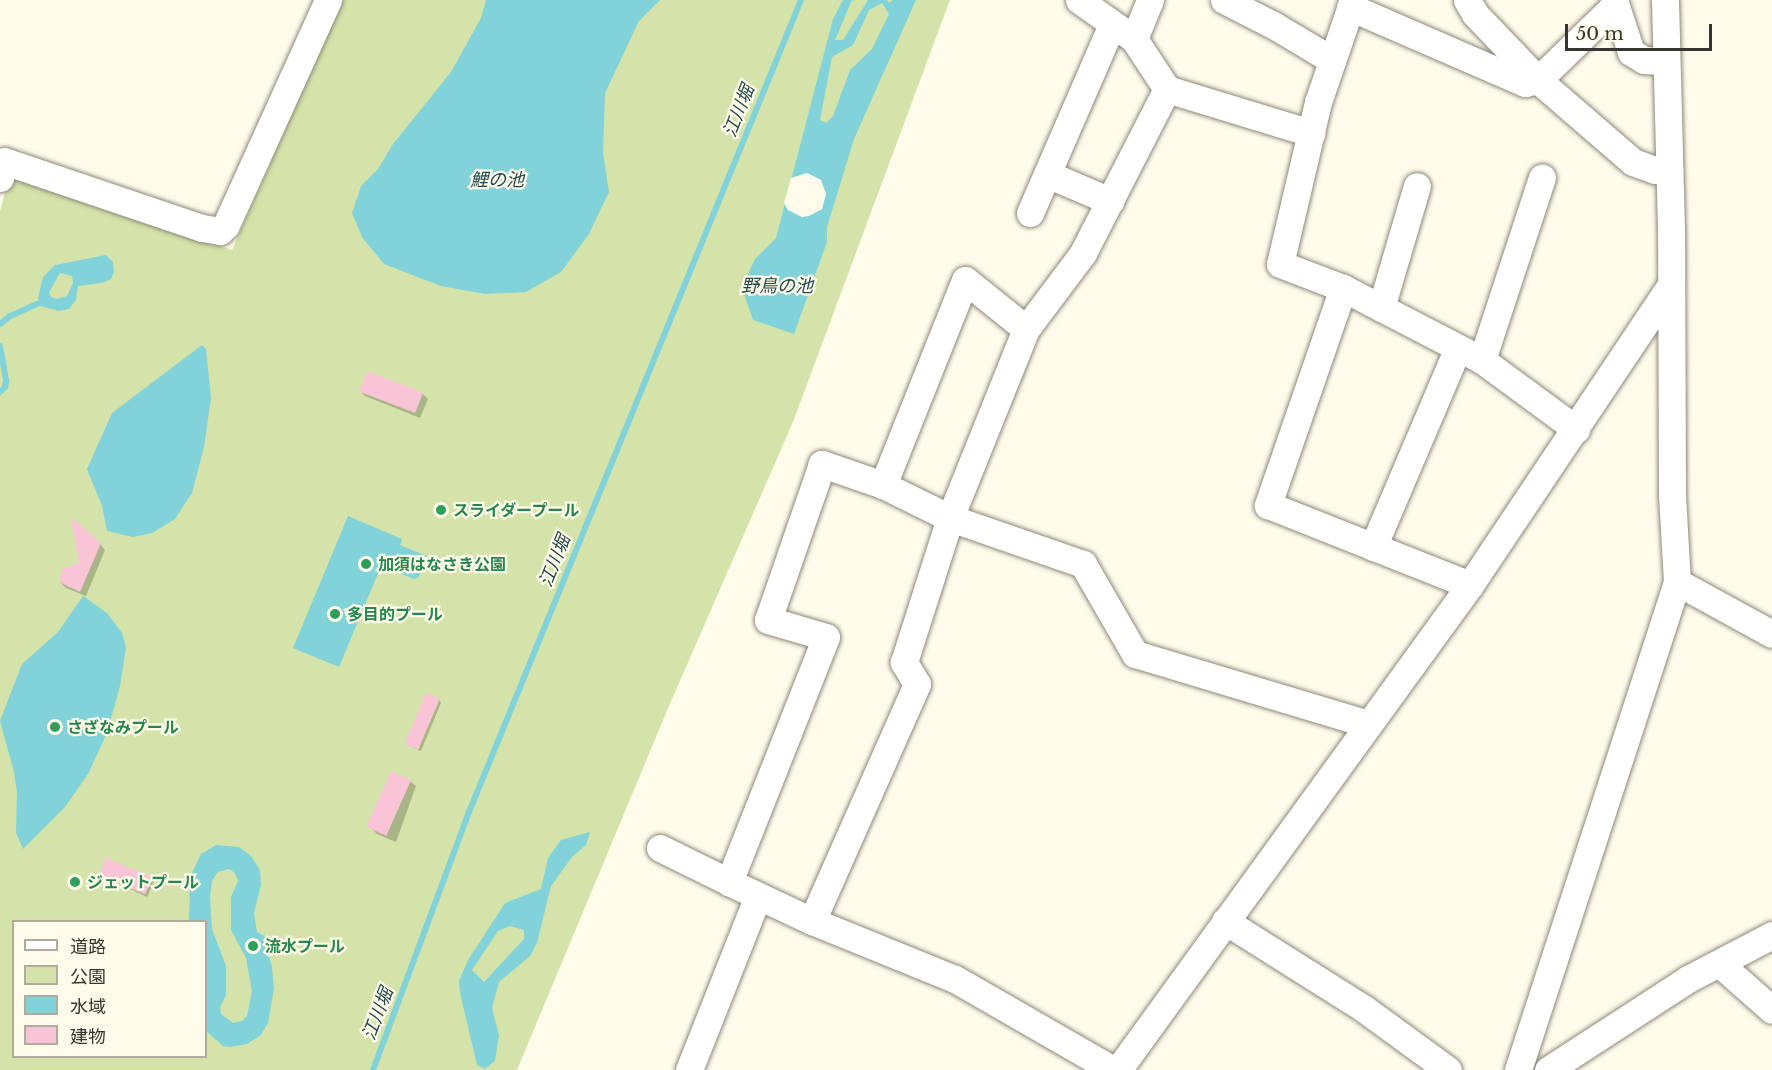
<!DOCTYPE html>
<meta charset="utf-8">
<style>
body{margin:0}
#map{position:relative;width:1772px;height:1070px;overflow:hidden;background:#fffbeb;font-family:"Libre Baskerville","Noto Sans JP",serif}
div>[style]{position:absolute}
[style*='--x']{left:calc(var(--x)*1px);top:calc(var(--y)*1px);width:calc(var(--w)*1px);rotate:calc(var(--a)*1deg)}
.green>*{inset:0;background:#d4e3a9}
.water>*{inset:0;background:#82d2da}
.pier>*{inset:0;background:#fffbeb}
.shadow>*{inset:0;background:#0003}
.stream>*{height:6px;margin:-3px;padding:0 3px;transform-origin:3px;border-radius:3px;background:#82d2da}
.building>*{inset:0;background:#f9c5d6;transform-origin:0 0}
.roads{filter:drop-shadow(0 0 2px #8c897a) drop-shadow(0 0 2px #8c897a)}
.minor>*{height:27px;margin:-13.5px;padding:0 13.5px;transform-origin:13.5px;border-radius:13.5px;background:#fff}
.dots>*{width:16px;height:16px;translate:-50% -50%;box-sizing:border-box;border:3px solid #fffbeb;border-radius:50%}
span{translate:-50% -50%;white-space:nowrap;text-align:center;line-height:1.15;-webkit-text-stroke:4.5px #fffbeb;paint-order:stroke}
.leisure-label{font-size:16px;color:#27864d;font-weight:700}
.left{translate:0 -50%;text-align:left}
.water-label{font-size:18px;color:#22484c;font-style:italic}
.legend{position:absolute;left:12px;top:920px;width:195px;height:138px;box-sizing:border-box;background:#fffbeb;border:2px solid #afab9f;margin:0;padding:8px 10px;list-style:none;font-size:18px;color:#36342e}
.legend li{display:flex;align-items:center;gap:12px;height:30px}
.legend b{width:30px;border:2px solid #afab9f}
.scale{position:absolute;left:1565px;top:24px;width:147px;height:27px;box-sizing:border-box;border:3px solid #36342e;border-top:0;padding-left:8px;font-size:18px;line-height:21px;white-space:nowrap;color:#36342e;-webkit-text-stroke:4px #fffbeb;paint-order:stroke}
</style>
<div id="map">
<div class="green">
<div style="clip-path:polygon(evenodd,343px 0,950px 0,793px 422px,669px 706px,517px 1070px,0 1070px,0 211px,9px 177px,232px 250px,343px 0,14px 922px,206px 922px,206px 1056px,14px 1056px,14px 922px)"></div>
</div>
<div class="water">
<div style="clip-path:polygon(486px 0,660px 0,639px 21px,605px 93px,603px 153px,609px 192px,589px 234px,561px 272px,526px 292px,485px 294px,441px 286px,384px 264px,362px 237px,352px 213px,361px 186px,378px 169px,393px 144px,451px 72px,481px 18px)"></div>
<div style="clip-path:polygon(evenodd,843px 0,852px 0,835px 40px,843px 40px,868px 0,887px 0,889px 3px,893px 0,916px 0,854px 139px,827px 227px,827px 242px,794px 334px,753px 320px,742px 288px,755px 259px,776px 238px,833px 19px,843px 0,882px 3px,889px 14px,872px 49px,850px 70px,833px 116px,826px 123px,820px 120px,832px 57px,853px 45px,869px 10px,882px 3px)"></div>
<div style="clip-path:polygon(evenodd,106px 255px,113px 262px,114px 272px,111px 279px,102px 283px,78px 286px,76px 300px,69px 309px,59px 311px,40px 306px,38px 298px,43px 277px,55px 265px,106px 255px,60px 273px,72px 276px,73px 283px,67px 296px,57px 299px,51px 297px,49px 292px,60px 273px)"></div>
<div style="clip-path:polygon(202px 345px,206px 349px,211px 398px,204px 447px,192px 493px,175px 519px,152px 533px,133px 537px,107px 531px,102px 506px,87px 469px,112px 413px)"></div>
<div style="clip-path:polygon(348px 516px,402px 539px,400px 545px,427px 556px,418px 578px,414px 579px,387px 568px,379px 571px,339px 667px,293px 648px)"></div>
<div style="clip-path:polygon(83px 596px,107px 613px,122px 633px,126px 648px,120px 686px,107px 733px,88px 774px,65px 807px,23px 849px,16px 833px,17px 792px,14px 772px,0 721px,22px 664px,58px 632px)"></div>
<div style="clip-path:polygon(evenodd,590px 832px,586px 845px,572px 857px,551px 886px,537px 943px,530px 956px,499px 982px,492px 1008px,499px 1035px,495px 1061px,485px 1069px,477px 1065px,460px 993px,459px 981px,468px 960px,505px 903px,541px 889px,548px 858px,561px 840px,590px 832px,510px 926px,524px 930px,524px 939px,484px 982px,472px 970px,498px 931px,510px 926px)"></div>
<div style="clip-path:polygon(evenodd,216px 845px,239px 847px,251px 856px,260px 870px,261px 885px,254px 913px,257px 932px,266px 937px,268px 941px,265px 945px,272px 966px,274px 989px,268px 1023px,261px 1035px,247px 1044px,230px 1047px,223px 1046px,206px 1031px,206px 922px,189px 921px,190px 877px,201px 854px,216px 845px,229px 869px,235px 873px,238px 881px,231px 897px,231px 930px,246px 958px,252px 991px,247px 1016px,242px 1021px,233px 1023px,221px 1014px,220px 1007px,226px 995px,226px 966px,212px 929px,210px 897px,212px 881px,218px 872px,229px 869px)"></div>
</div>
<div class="pier">
<div style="clip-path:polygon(807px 173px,821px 180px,826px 194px,822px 209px,809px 216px,802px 217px,788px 210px,784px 203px,791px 178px)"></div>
</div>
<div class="shadow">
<div style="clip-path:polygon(360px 391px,422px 393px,428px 399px,420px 418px,365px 396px)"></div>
<div style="clip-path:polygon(100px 544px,105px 550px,86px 596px,66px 588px,60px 582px)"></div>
<div style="clip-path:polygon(439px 700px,441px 703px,421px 751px,408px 745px,406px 743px)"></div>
<div style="clip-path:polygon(410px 781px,416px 786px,396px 842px,377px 834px,371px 828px)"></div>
<div style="clip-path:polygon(100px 875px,151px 878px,154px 881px,147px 897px)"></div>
</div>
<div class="stream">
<div style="--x:0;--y:324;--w:13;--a:-39"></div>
<div style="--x:10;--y:316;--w:32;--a:-24"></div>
<div style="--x:0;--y:346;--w:36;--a:80"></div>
<div style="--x:6;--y:381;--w:6;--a:99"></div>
<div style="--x:5;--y:387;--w:7;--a:135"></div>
<div style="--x:373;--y:1070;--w:275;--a:-69.6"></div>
<div style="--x:469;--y:812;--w:877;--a:-67.76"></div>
</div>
<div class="building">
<div style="left:367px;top:371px;width:60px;height:22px;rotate:21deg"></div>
<div style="clip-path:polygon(71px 517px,101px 543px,80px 592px,59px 582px,62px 569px,79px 563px)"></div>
<div style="left:426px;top:693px;width:15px;height:55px;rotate:23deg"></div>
<div style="left:391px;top:771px;width:22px;height:61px;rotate:24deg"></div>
<div style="left:106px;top:858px;width:50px;height:19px;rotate:22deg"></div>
</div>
<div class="roads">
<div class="minor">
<div style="--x:1079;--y:0;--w:67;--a:35.3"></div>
<div style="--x:1134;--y:39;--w:60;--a:56.6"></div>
<div style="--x:1224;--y:0;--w:57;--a:27"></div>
<div style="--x:1275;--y:26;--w:66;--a:30.8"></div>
<div style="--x:1353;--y:0;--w:108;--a:108.9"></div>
<div style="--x:1318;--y:102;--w:166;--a:103.2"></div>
<div style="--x:1280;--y:264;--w:67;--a:20.9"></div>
<div style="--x:1343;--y:288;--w:157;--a:27.4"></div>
<div style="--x:1482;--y:360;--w:117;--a:36.3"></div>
<div style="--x:1467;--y:0;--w:16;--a:60"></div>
<div style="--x:1475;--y:14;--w:91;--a:46.3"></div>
<div style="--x:1538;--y:80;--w:125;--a:40.8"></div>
<div style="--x:1633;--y:162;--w:23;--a:20"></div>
<div style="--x:1655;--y:170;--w:14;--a:-4"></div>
<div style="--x:1614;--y:0;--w:55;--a:71.9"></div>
<div style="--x:1631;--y:52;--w:15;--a:32"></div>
<div style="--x:1644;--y:60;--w:22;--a:3"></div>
<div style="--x:1350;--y:7;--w:191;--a:23.5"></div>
<div style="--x:1525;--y:83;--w:13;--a:-13"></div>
<div style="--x:1538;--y:80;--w:107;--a:-44.2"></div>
<div style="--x:1134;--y:39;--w:42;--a:-67.7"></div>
<div style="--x:1047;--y:174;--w:69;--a:23.2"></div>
<div style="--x:0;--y:178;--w:17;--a:-77"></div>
<div style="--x:4;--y:161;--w:209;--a:18.7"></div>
<div style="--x:202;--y:228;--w:18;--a:9"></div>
<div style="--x:220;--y:231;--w:8;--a:-45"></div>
<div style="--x:226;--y:225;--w:247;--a:-65.6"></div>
<div style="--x:1030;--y:213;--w:206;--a:-66.5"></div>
<div style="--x:1343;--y:288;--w:230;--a:109.1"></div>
<div style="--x:1268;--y:505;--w:217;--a:21.6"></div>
<div style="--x:1381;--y:308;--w:127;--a:-73.6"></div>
<div style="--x:1026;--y:329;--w:78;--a:-141.2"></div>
<div style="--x:965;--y:280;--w:221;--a:111.8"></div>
<div style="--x:883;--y:485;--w:75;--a:26.2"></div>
<div style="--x:950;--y:518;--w:141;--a:19.1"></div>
<div style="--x:1083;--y:564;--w:104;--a:60"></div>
<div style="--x:1135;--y:654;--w:243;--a:16.7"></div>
<div style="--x:1482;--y:360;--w:192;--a:-71.8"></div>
<div style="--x:883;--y:485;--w:65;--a:-161"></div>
<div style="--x:822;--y:464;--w:165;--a:109.1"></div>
<div style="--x:768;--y:620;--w:60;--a:16.3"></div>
<div style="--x:826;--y:637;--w:264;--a:111.6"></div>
<div style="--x:729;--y:882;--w:92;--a:25.2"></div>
<div style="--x:812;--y:921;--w:154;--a:22.1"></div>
<div style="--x:955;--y:979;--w:182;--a:29.9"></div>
<div style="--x:1373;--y:547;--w:216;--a:-66.9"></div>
<div style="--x:1677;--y:582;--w:108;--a:28.7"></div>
<div style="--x:660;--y:848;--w:77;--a:26.2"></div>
<div style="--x:812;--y:921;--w:259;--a:-66.1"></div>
<div style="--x:917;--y:684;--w:26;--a:-121"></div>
<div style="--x:904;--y:662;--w:151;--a:-72.3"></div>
<div style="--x:950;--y:518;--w:204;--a:-68.1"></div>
<div style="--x:1026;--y:329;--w:95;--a:-53.1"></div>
<div style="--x:1083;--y:253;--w:184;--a:-62.9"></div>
<div style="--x:1167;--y:89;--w:151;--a:17"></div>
<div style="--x:1225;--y:921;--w:163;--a:32.2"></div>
<div style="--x:1363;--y:1008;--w:105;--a:36.1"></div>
<div style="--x:1720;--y:964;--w:69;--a:41.5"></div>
<div style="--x:689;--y:1070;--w:187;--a:-68.4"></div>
<div style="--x:1118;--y:1070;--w:599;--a:-54.03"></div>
<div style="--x:1470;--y:585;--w:360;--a:-56.2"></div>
<div style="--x:1518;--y:1070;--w:513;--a:-71.95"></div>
<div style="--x:1677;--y:582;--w:88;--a:-93.3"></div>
<div style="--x:1672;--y:494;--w:265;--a:-90.2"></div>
<div style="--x:1671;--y:229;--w:229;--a:-91.5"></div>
<div style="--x:1548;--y:1070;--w:167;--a:-33"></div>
<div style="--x:1688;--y:979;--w:95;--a:-27.6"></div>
</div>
</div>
<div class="dots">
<div style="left:441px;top:510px;background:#2e9e5b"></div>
<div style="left:366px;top:564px;background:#2e9e5b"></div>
<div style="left:335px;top:614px;background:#2e9e5b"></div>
<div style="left:55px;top:727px;background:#2e9e5b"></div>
<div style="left:75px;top:882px;background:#2e9e5b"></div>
<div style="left:253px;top:946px;background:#2e9e5b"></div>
</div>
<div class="leisure-label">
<span class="left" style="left:453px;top:510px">スライダープール</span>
<span class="left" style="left:378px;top:564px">加須はなさき公園</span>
<span class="left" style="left:347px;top:614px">多目的プール</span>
<span class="left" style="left:67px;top:727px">さざなみプール</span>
<span class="left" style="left:87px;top:882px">ジェットプール</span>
<span class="left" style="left:265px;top:946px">流水プール</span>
</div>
<div class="water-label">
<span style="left:739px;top:111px;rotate:-68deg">江川堀</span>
<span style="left:497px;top:180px">鯉の池</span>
<span style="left:777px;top:286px">野鳥の池</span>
<span style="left:555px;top:561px;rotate:-68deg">江川堀</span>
<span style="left:378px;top:1014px;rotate:-69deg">江川堀</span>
</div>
<ul class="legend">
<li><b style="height:8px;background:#fff"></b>道路</li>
<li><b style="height:16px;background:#d4e3a9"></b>公園</li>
<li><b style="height:16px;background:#82d2da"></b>水域</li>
<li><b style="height:16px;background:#f9c5d6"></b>建物</li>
</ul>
<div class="scale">50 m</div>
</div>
